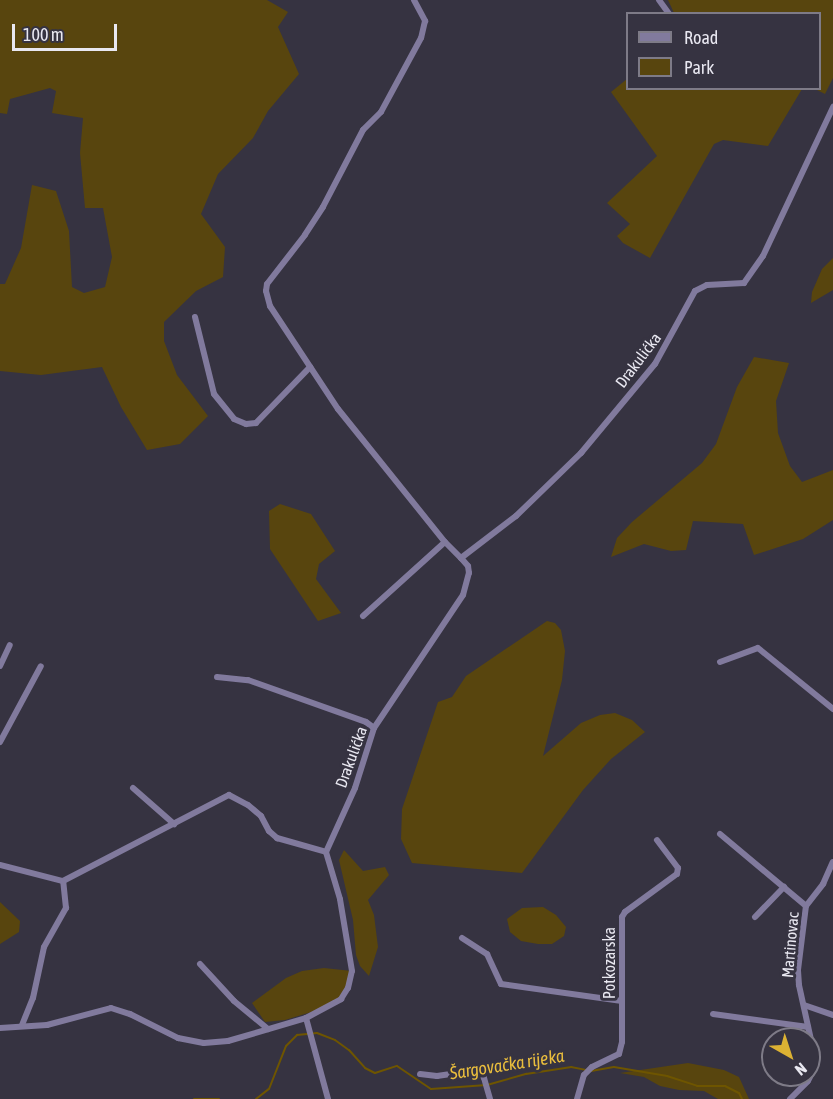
<!DOCTYPE html>
<meta charset="utf-8">
<style>
body{margin:0}
#map{position:relative;width:833px;height:1099px;overflow:hidden;background:#363341;font-family:"Asap Condensed",sans-serif}
div>[style]{position:absolute}
[style*='--x']{left:calc(var(--x)*1px);top:calc(var(--y)*1px);width:calc(var(--w)*1px);rotate:calc(var(--a)*1deg)}
.green>*{inset:0;background:#58450e}
.stream>*{height:2px;margin:-1px;padding:0 1px;transform-origin:1px;border-radius:1px;background:#6e5500}
.street>*{height:6px;margin:-3px;padding:0 3px;transform-origin:3px;border-radius:3px;background:#817a9d}
span{translate:-50% -50%;white-space:nowrap;text-align:center;line-height:1.15;-webkit-text-stroke:6px #363341;paint-order:stroke}
.street-label{font-size:16px;color:#e9e8f1}
.water-label{font-size:18px;color:#eabe3d;font-style:italic}
.legend{position:absolute;left:626px;top:12px;width:195px;height:78px;box-sizing:border-box;background:#363341;border:2px solid #7e7b87;margin:0;padding:8px 10px;list-style:none;font-size:18px;color:#e9e8f1}
.legend li{display:flex;align-items:center;gap:12px;height:30px}
.legend b{width:30px;border:2px solid #7e7b87}
.north{position:absolute;left:761px;top:1027px;width:60px;height:60px;box-sizing:border-box;background:#363341;border:2px solid #7e7b87;border-radius:50%;rotate:141deg;font-size:16px;font-weight:700;line-height:24px;text-align:center;color:#e9e8f1}
.north::after{content:'';display:block;margin:auto;width:21px;height:27px;background:#dcb233;clip-path:polygon(50% 0,100% 100%,50% 72%,0 100%)}
.scale{position:absolute;left:12px;top:24px;width:105px;height:27px;box-sizing:border-box;border:3px solid #e9e8f1;border-top:0;padding-left:8px;font-size:18px;line-height:21px;white-space:nowrap;color:#e9e8f1;-webkit-text-stroke:4px #363341;paint-order:stroke}
</style>
<div id="map">
<div class="green">
<div style="clip-path:polygon(0 0,267px 0,288px 12px,278px 27px,299px 74px,268px 111px,253px 138px,218px 174px,201px 214px,225px 247px,223px 277px,196px 291px,164px 322px,164px 341px,177px 375px,208px 416px,180px 444px,147px 450px,121px 407px,102px 367px,41px 375px,0 371px,0 284px,5px 284px,21px 248px,32px 185px,56px 191px,69px 231px,72px 287px,84px 293px,105px 287px,112px 257px,103px 208px,85px 208px,80px 153px,83px 118px,52px 113px,56px 91px,50px 88px,10px 99px,7px 114px,0 113px)"></div>
<div style="clip-path:polygon(668px 0,833px 0,833px 78px,825px 94px,815px 89px,820px 88px,820px 14px,674px 13px)"></div>
<div style="clip-path:polygon(627px 79px,628px 88px,802px 89px,768px 146px,723px 140px,714px 144px,650px 258px,623px 243px,617px 236px,630px 224px,607px 203px,657px 156px,611px 92px)"></div>
<div style="clip-path:polygon(833px 258px,833px 290px,811px 303px,812px 292px,822px 269px)"></div>
<div style="clip-path:polygon(754px 357px,789px 363px,776px 401px,778px 433px,790px 466px,802px 482px,833px 470px,833px 520px,803px 539px,754px 555px,743px 524px,693px 521px,686px 550px,671px 551px,644px 544px,611px 557px,617px 538px,632px 522px,702px 463px,716px 444px,737px 387px)"></div>
<div style="clip-path:polygon(280px 504px,311px 514px,335px 551px,319px 564px,316px 579px,341px 613px,318px 621px,270px 549px,269px 511px)"></div>
<div style="clip-path:polygon(547px 621px,555px 623px,561px 630px,565px 651px,562px 680px,543px 756px,581px 723px,600px 715px,615px 713px,632px 720px,645px 732px,611px 759px,583px 790px,522px 873px,412px 863px,401px 839px,402px 809px,438px 702px,452px 697px,466px 676px)"></div>
<div style="clip-path:polygon(344px 850px,363px 871px,385px 867px,389px 875px,368px 900px,374px 915px,378px 947px,369px 976px,360px 966px,356px 955px,353px 920px,339px 860px)"></div>
<div style="clip-path:polygon(0 902px,20px 921px,19px 932px,0 944px)"></div>
<div style="clip-path:polygon(543px 907px,556px 915px,566px 927px,564px 936px,552px 944px,538px 944px,521px 941px,510px 932px,507px 919px,522px 908px)"></div>
<div style="clip-path:polygon(324px 968px,352px 971px,348px 988px,331px 1006px,285px 1020px,265px 1022px,252px 1003px,286px 978px,302px 971px)"></div>
<div style="clip-path:polygon(688px 1063px,724px 1070px,739px 1077px,749px 1099px,718px 1099px,704px 1091px,679px 1090px,660px 1086px,644px 1077px,620px 1073px)"></div>
</div>
<div class="stream">
<div style="--x:591;--y:1071;--w:23;--a:-10"></div>
<div style="--x:614;--y:1067;--w:54;--a:9.6"></div>
<div style="--x:667;--y:1076;--w:32;--a:18"></div>
<div style="--x:697;--y:1086;--w:28;--a:0"></div>
<div style="--x:725;--y:1086;--w:16;--a:27"></div>
<div style="--x:739;--y:1093;--w:7;--a:63"></div>
<div style="--x:194;--y:1099;--w:25;--a:0"></div>
<div style="--x:256;--y:1099;--w:16;--a:-38"></div>
<div style="--x:269;--y:1089;--w:46;--a:-68.4"></div>
<div style="--x:286;--y:1046;--w:16;--a:-45"></div>
<div style="--x:297;--y:1035;--w:20;--a:-6"></div>
<div style="--x:317;--y:1033;--w:19;--a:21"></div>
<div style="--x:335;--y:1040;--w:17;--a:36"></div>
<div style="--x:349;--y:1050;--w:24;--a:48"></div>
<div style="--x:365;--y:1068;--w:11;--a:27"></div>
<div style="--x:375;--y:1073;--w:23;--a:-18"></div>
<div style="--x:397;--y:1066;--w:41;--a:34.1"></div>
<div style="--x:431;--y:1089;--w:56;--a:-4.1"></div>
<div style="--x:487;--y:1085;--w:41;--a:-15.8"></div>
<div style="--x:526;--y:1074;--w:46;--a:-8.8"></div>
<div style="--x:571;--y:1067;--w:15;--a:11"></div>
</div>
<div class="street">
<div style="--x:414;--y:0;--w:24;--a:62"></div>
<div style="--x:425;--y:21;--w:17;--a:103"></div>
<div style="--x:421;--y:38;--w:84;--a:118.4"></div>
<div style="--x:381;--y:112;--w:25;--a:135"></div>
<div style="--x:363;--y:130;--w:87;--a:117.5"></div>
<div style="--x:323;--y:207;--w:33;--a:123"></div>
<div style="--x:305;--y:235;--w:62;--a:127.8"></div>
<div style="--x:267;--y:284;--w:7;--a:98"></div>
<div style="--x:266;--y:291;--w:16;--a:75"></div>
<div style="--x:270;--y:306;--w:123;--a:56.6"></div>
<div style="--x:338;--y:409;--w:171;--a:51.2"></div>
<div style="--x:445;--y:542;--w:23;--a:45"></div>
<div style="--x:659;--y:0;--w:17;--a:54"></div>
<div style="--x:195;--y:317;--w:79;--a:76.1"></div>
<div style="--x:214;--y:394;--w:32;--a:51"></div>
<div style="--x:234;--y:419;--w:13;--a:23"></div>
<div style="--x:246;--y:424;--w:10;--a:-6"></div>
<div style="--x:256;--y:423;--w:78;--a:-46"></div>
<div style="--x:363;--y:616;--w:110;--a:-42.1"></div>
<div style="--x:720;--y:662;--w:40;--a:-20.2"></div>
<div style="--x:758;--y:648;--w:97;--a:39.1"></div>
<div style="--x:0;--y:666;--w:23;--a:-65"></div>
<div style="--x:217;--y:677;--w:31;--a:6"></div>
<div style="--x:248;--y:680;--w:125;--a:19.6"></div>
<div style="--x:366;--y:722;--w:10;--a:37"></div>
<div style="--x:0;--y:742;--w:86;--a:-61.7"></div>
<div style="--x:133;--y:788;--w:55;--a:41.3"></div>
<div style="--x:720;--y:834;--w:112;--a:39.9"></div>
<div style="--x:0;--y:865;--w:65;--a:14.3"></div>
<div style="--x:63;--y:881;--w:187;--a:-27.4"></div>
<div style="--x:229;--y:795;--w:21;--a:28"></div>
<div style="--x:248;--y:805;--w:17;--a:40"></div>
<div style="--x:261;--y:816;--w:17;--a:62"></div>
<div style="--x:269;--y:831;--w:11;--a:41"></div>
<div style="--x:277;--y:838;--w:51;--a:15.9"></div>
<div style="--x:755;--y:917;--w:42;--a:-46"></div>
<div style="--x:462;--y:938;--w:30;--a:33"></div>
<div style="--x:487;--y:954;--w:33;--a:65"></div>
<div style="--x:501;--y:984;--w:122;--a:8"></div>
<div style="--x:200;--y:964;--w:50;--a:47.4"></div>
<div style="--x:234;--y:1001;--w:44;--a:39.5"></div>
<div style="--x:804;--y:1005;--w:31;--a:19"></div>
<div style="--x:713;--y:1014;--w:96;--a:7.8"></div>
<div style="--x:306;--y:1018;--w:84;--a:74.8"></div>
<div style="--x:22;--y:1025;--w:29;--a:-68"></div>
<div style="--x:33;--y:998;--w:52;--a:-77.8"></div>
<div style="--x:44;--y:947;--w:45;--a:-60.6"></div>
<div style="--x:66;--y:908;--w:27;--a:-96"></div>
<div style="--x:0;--y:1028;--w:47;--a:-3.7"></div>
<div style="--x:47;--y:1025;--w:66;--a:-14.9"></div>
<div style="--x:111;--y:1008;--w:20;--a:18"></div>
<div style="--x:130;--y:1014;--w:54;--a:26.6"></div>
<div style="--x:178;--y:1038;--w:26;--a:11"></div>
<div style="--x:204;--y:1043;--w:24;--a:-5"></div>
<div style="--x:228;--y:1041;--w:81;--a:-16.4"></div>
<div style="--x:306;--y:1018;--w:40;--a:-28"></div>
<div style="--x:341;--y:999;--w:13;--a:-58"></div>
<div style="--x:348;--y:988;--w:17;--a:-77"></div>
<div style="--x:352;--y:971;--w:73;--a:-99.5"></div>
<div style="--x:340;--y:899;--w:49;--a:-106.6"></div>
<div style="--x:326;--y:852;--w:70;--a:-65.6"></div>
<div style="--x:355;--y:788;--w:63;--a:-72.4"></div>
<div style="--x:374;--y:728;--w:160;--a:-56.2"></div>
<div style="--x:463;--y:595;--w:23;--a:-75"></div>
<div style="--x:469;--y:573;--w:7;--a:-98"></div>
<div style="--x:468;--y:566;--w:11;--a:-131"></div>
<div style="--x:461;--y:558;--w:69;--a:-37.4"></div>
<div style="--x:516;--y:516;--w:91;--a:-44.1"></div>
<div style="--x:581;--y:453;--w:116;--a:-50.3"></div>
<div style="--x:655;--y:364;--w:83;--a:-61.3"></div>
<div style="--x:695;--y:291;--w:13;--a:-27"></div>
<div style="--x:707;--y:285;--w:37;--a:-3"></div>
<div style="--x:744;--y:283;--w:33;--a:-55"></div>
<div style="--x:763;--y:256;--w:165;--a:-64.8"></div>
<div style="--x:420;--y:1074;--w:17;--a:7"></div>
<div style="--x:437;--y:1076;--w:41;--a:-8.3"></div>
<div style="--x:478;--y:1070;--w:10;--a:53"></div>
<div style="--x:484;--y:1078;--w:22;--a:74"></div>
<div style="--x:577;--y:1099;--w:25;--a:-74"></div>
<div style="--x:584;--y:1075;--w:11;--a:-45"></div>
<div style="--x:592;--y:1067;--w:30;--a:-26"></div>
<div style="--x:619;--y:1054;--w:12;--a:-76"></div>
<div style="--x:622;--y:1042;--w:125;--a:-90"></div>
<div style="--x:622;--y:917;--w:6;--a:-59"></div>
<div style="--x:625;--y:912;--w:64;--a:-36.2"></div>
<div style="--x:677;--y:874;--w:6;--a:-81"></div>
<div style="--x:678;--y:868;--w:35;--a:-127"></div>
<div style="--x:790;--y:1099;--w:25;--a:-45"></div>
<div style="--x:808;--y:1081;--w:11;--a:-63"></div>
<div style="--x:813;--y:1071;--w:13;--a:-81"></div>
<div style="--x:815;--y:1058;--w:75;--a:-102.4"></div>
<div style="--x:799;--y:985;--w:15;--a:-94"></div>
<div style="--x:798;--y:970;--w:64;--a:-82.9"></div>
<div style="--x:806;--y:906;--w:28;--a:-52"></div>
<div style="--x:823;--y:884;--w:24;--a:-66"></div>
</div>
<div class="street-label">
<span style="left:638px;top:360px;rotate:-53deg">Drakulićka</span>
<span style="left:351px;top:757px;rotate:-70deg">Drakulićka</span>
<span style="left:790px;top:945px;rotate:-85deg">Martinovac</span>
<span style="left:609px;top:963px;rotate:-90deg">Potkozarska</span>
</div>
<div class="water-label">
<span style="left:507px;top:1065px;rotate:-9deg">Šargovačka rijeka</span>
</div>
<ul class="legend">
<li><b style="height:8px;background:#817a9d"></b>Road</li>
<li><b style="height:16px;background:#58450e"></b>Park</li>
</ul>
<div class="north">N</div>
<div class="scale">100 m</div>
</div>
